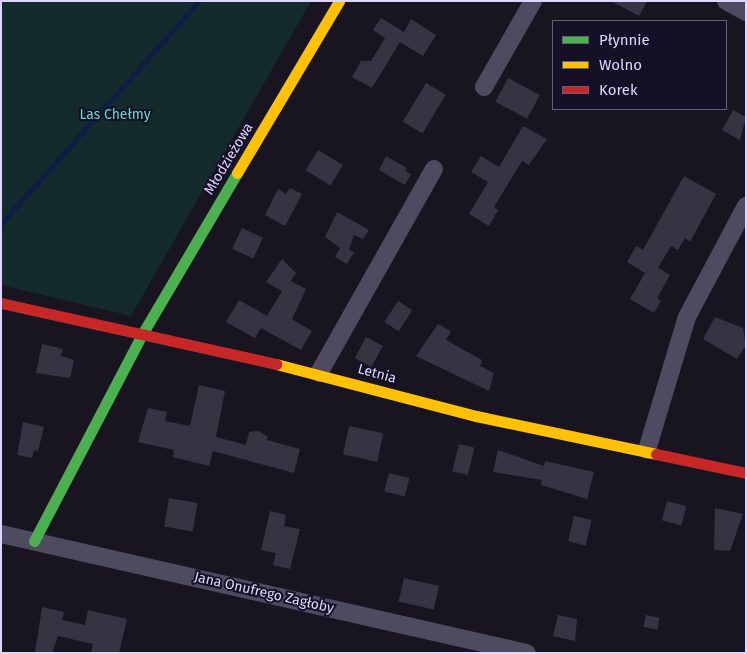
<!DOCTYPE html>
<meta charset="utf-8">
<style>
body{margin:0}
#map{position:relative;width:747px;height:654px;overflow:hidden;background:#181521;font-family:"Fira Sans",sans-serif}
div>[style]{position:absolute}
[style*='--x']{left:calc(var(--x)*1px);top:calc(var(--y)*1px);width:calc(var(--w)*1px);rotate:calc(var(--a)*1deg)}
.green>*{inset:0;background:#142b2e}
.stream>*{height:4.5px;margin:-2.25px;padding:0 2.25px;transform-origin:2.25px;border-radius:2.25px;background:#0f1e44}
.building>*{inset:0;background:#373343;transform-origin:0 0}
.street>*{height:18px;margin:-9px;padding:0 9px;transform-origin:9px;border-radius:9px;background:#4e4b61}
.fast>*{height:11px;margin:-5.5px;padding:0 5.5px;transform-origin:5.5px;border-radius:5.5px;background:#4caf50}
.slow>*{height:11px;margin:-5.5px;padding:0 5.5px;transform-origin:5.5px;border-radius:5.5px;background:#ffc107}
.jam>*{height:11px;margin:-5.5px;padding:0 5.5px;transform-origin:5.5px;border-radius:5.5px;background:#c62828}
span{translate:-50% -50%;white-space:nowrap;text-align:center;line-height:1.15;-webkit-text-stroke:4px #161026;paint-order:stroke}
.park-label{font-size:14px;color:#64dcc7}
.street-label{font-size:14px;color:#ded6fe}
.frame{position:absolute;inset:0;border:2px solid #ded6fe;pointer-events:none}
.legend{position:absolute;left:552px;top:20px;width:175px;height:90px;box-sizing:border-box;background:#161026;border:1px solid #665f7c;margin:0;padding:6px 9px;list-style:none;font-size:15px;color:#ded6fe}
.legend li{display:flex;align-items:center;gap:10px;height:25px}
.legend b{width:25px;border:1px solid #665f7c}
</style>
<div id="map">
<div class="green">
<div style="clip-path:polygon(1px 1px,311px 1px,131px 316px,1px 285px)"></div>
</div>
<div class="stream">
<div style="--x:1;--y:224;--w:298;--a:-48.4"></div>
</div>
<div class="building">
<div style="clip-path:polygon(611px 1px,647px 1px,639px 16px)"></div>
<div style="clip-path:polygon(381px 18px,404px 32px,411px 19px,436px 35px,423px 56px,400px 42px,372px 88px,352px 77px,361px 61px,371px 61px,385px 38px,373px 30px)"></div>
<div style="left:508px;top:78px;width:36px;height:27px;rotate:28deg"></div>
<div style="left:426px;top:83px;width:23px;height:45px;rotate:31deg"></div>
<div style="clip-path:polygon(733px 110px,746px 117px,740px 140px,722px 130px)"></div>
<div style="clip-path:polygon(523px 126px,547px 139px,529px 165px,522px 161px,494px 207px,498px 210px,489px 226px,469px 214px,488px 182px,471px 172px,481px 156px,499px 167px)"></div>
<div style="left:318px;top:150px;width:29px;height:24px;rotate:31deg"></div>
<div style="clip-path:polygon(386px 156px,407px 168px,405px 171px,411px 174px,405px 185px,379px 170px)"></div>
<div style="clip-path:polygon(684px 176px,716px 194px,690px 242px,685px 238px,678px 250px,671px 246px,658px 268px,670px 275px,657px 298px,661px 301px,654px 313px,630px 299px,645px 273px,627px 262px,636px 246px,643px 250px)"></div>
<div style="clip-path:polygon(290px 188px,302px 194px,285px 226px,265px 215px,278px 189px,286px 194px)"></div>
<div style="clip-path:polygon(337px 212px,369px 230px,363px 239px,354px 235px,349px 250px,354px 252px,347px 264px,335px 257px,340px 248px,325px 237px)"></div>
<div style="left:242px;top:228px;width:23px;height:23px;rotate:25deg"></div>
<div style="clip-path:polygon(282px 259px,296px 273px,291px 281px,306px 289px,292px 319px,312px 331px,301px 350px,261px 328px,255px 338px,226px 322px,239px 300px,267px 316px,282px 291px,266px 282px)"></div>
<div style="left:398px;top:301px;width:17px;height:25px;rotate:33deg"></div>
<div style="clip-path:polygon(715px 317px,743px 328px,746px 345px,737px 359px,703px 339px)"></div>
<div style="clip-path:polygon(438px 324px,451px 331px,446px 340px,482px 360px,480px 366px,494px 373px,489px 391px,416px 356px)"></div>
<div style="left:366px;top:337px;width:19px;height:24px;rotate:28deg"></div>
<div style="clip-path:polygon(42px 344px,63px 349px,61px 356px,74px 360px,70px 378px,36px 373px)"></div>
<div style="clip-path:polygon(199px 385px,225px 391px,216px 437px,246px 445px,249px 432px,258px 431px,268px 437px,267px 440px,300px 449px,294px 473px,213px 451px,209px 466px,173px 457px,174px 450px,138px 442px,148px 408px,167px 412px,165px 421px,190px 426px)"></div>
<div style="clip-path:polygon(23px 422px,44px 427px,38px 451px,34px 450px,32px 458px,17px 455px)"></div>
<div style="left:349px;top:426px;width:35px;height:29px;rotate:12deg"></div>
<div style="left:459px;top:444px;width:16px;height:28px;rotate:14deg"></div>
<div style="clip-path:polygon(498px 450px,544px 466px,545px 461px,594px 472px,587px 499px,541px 485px,542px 480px,493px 472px)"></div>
<div style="left:389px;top:473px;width:21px;height:19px;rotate:14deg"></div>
<div style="left:169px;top:498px;width:29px;height:29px;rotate:10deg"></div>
<div style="left:667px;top:501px;width:20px;height:20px;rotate:15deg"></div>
<div style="clip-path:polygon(715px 508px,743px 514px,730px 551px,714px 550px)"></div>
<div style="clip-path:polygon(270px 511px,286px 515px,284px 526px,300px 529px,290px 569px,273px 565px,276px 553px,261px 550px)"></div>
<div style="left:574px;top:516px;width:18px;height:26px;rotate:13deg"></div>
<div style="left:404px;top:578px;width:36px;height:24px;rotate:13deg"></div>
<div style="clip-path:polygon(42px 607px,64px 612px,62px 620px,85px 625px,88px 610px,127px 619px,119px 653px,91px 653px,93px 644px,58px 636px,52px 653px,35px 653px)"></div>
<div style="clip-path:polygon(558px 615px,577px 619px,575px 641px,553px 636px)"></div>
<div style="left:646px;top:615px;width:14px;height:12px;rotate:12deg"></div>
</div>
<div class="street">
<div style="--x:726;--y:1;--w:23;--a:29"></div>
<div style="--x:484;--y:87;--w:99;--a:-60.3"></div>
<div style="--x:319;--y:373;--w:234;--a:-60.6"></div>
<div style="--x:647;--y:450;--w:139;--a:-73.3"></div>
<div style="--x:687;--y:317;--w:126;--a:-62"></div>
<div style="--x:1;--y:534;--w:539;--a:12.75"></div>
</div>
<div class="fast">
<div style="--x:34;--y:541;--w:237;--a:-62.4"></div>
<div style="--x:144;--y:331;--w:183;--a:-59.5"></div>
</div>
<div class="slow">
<div style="--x:237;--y:173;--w:200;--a:-59.3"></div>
<div style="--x:276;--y:364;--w:207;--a:14.6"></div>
<div style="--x:476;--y:416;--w:184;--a:11.9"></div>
</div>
<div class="jam">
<div style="--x:1;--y:303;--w:282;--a:12.5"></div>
<div style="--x:656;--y:454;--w:92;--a:11.9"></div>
</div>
<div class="park-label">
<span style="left:115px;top:115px">Las Chełmy</span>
</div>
<div class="street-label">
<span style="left:229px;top:159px;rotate:-59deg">Młodzieżowa</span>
<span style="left:377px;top:374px;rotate:15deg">Letnia</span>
<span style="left:264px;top:593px;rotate:13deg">Jana Onufrego Zagłoby</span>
</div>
<div class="frame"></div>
<ul class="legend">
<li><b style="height:6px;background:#4caf50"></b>Płynnie</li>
<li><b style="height:6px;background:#ffc107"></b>Wolno</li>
<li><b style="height:6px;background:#c62828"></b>Korek</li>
</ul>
</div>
